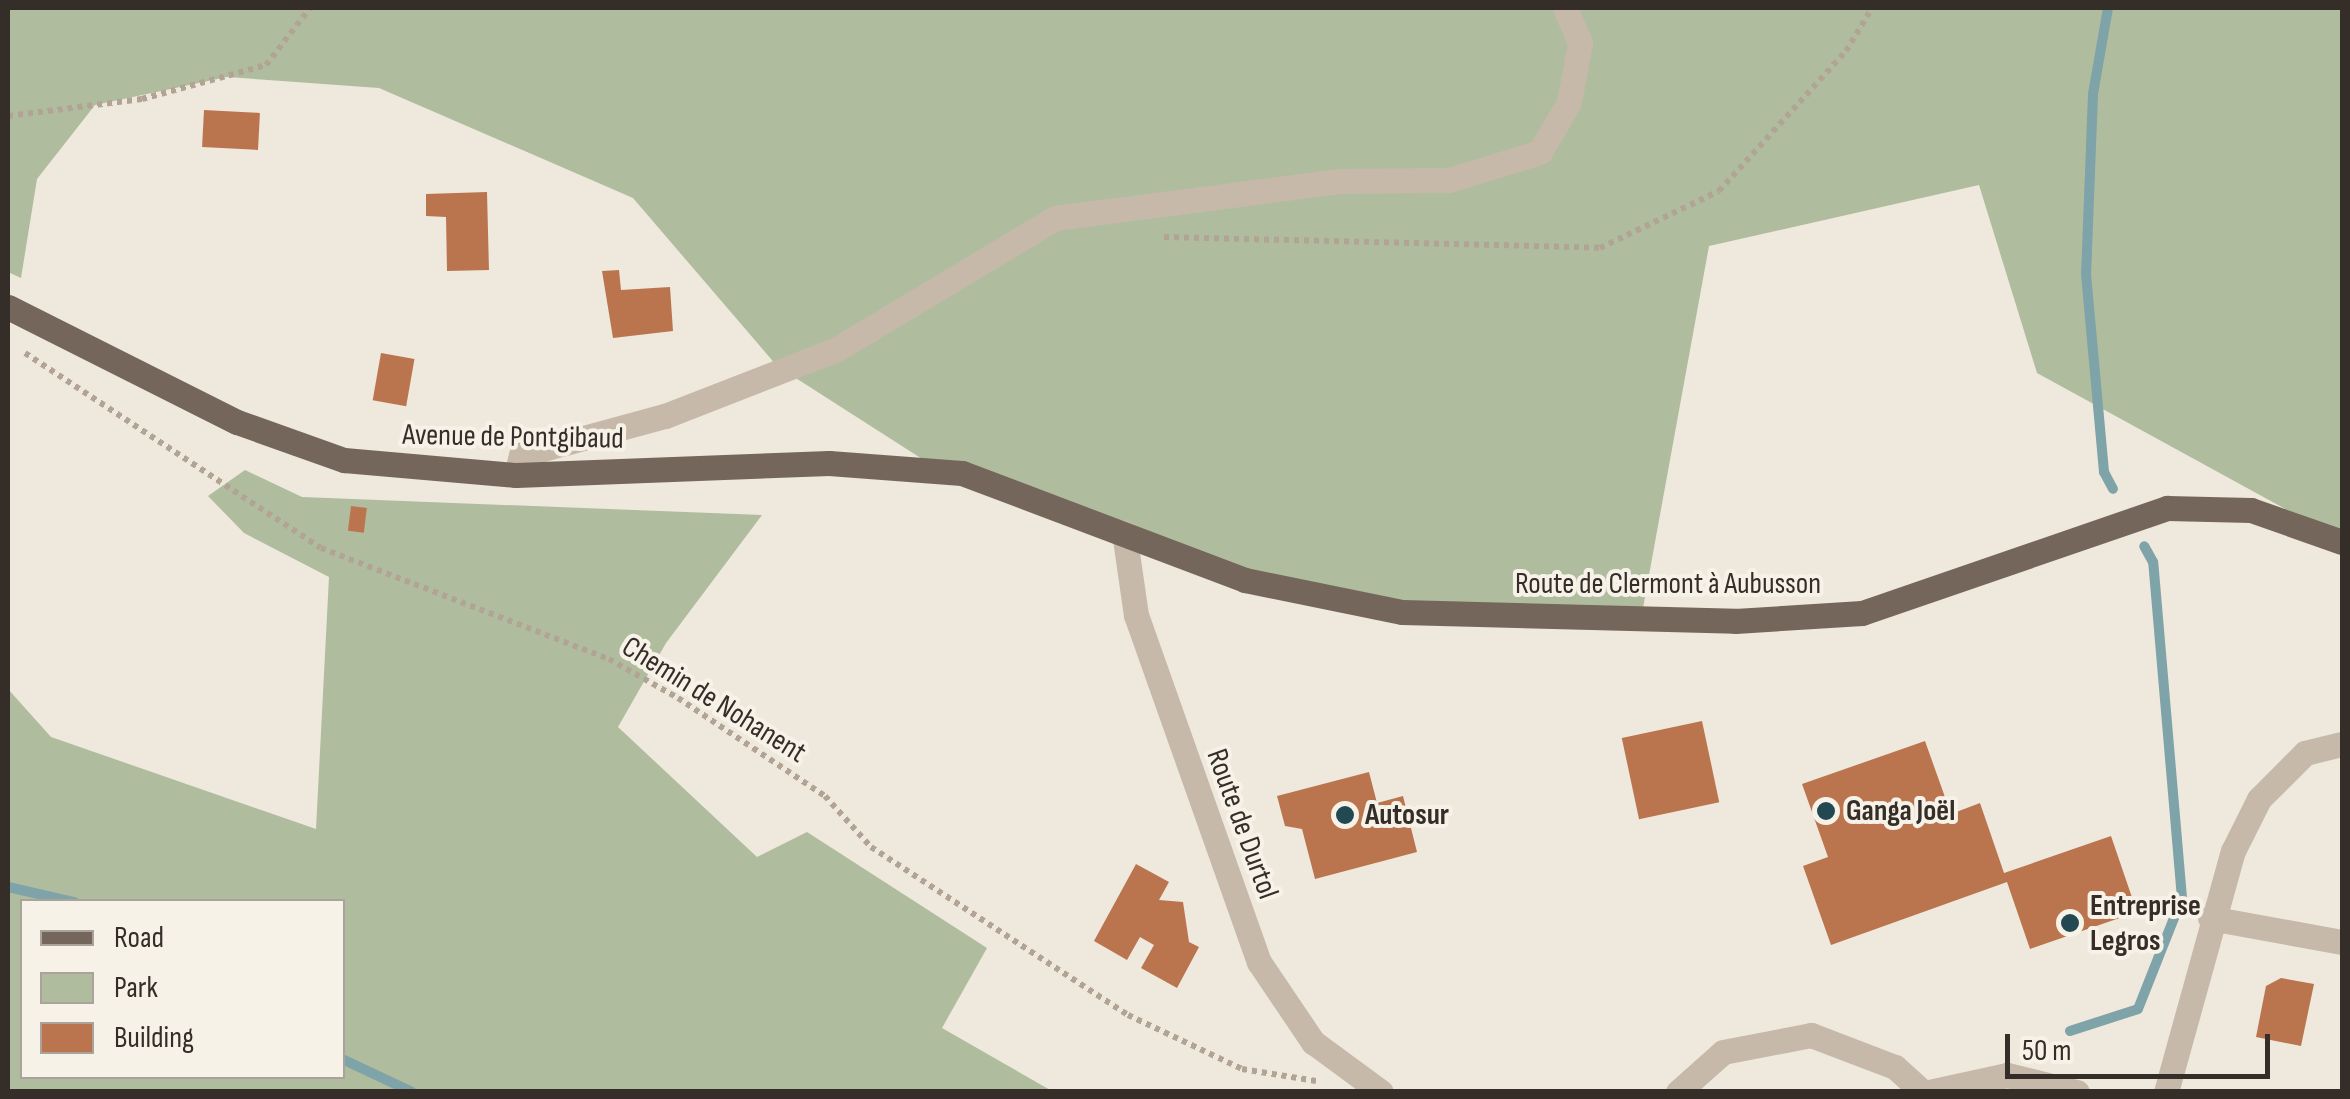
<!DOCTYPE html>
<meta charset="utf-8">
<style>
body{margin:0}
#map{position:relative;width:2350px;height:1099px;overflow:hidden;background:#efe8dc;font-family:"Sofia Sans Condensed",sans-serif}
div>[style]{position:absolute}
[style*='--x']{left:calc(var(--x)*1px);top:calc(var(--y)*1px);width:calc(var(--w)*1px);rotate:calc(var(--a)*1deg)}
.green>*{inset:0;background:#afbd9e}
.stream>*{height:10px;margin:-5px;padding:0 5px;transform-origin:5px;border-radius:5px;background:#7ea3a9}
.building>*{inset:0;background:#ba754f;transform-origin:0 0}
.path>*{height:6px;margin-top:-3px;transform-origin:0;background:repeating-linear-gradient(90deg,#b2a494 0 5px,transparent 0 10px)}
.minor>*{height:25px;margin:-12.5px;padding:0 12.5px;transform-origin:12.5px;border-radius:12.5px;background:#c6b9a9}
.major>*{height:25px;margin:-12.5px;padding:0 12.5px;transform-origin:12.5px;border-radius:12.5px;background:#75665b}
.dots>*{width:28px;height:28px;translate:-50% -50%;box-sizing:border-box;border:5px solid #f7f2e8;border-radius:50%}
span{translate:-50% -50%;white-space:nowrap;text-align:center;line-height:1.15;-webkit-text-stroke:8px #f7f2e8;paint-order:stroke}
.street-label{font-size:30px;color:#342d28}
.poi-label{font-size:30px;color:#342d28;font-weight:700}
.left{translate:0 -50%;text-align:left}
.frame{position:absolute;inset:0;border:10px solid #342d28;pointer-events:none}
.legend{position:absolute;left:20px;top:899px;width:325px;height:180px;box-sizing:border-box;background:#f7f2e8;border:2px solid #a9a39b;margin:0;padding:12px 18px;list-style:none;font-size:30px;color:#342d28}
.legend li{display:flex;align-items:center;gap:20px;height:50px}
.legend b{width:50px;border:2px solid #a9a39b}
.scale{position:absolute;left:2005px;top:1034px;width:265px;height:45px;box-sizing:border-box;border:5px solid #342d28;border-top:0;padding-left:12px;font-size:30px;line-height:35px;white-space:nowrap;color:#342d28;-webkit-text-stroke:8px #f7f2e8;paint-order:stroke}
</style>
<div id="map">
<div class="green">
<div style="clip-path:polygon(8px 8px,2342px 8px,2342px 540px,2037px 373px,1979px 185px,1709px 246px,1641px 619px,1339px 606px,930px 464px,777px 366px,633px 198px,379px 88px,227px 77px,95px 105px,37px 179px,21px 278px,8px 272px)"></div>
<div style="clip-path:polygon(evenodd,245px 470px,302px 497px,762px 515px,666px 643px,618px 727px,757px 857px,807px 832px,987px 948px,942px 1028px,1052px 1091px,8px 1091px,8px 689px,51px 737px,316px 829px,329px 577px,244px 533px,208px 496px,245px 470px,22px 902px,342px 902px,342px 1076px,22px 1076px,22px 902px)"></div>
</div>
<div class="stream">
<div style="--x:2108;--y:8;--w:87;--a:99.9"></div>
<div style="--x:2093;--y:94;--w:180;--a:92.2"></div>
<div style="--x:2086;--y:274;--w:199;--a:84.8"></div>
<div style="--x:2104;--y:472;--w:19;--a:62"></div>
<div style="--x:8;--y:887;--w:68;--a:12.8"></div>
<div style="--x:2070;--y:1031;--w:71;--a:-17.9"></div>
<div style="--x:2138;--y:1009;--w:119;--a:-68.4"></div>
<div style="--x:2182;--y:898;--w:337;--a:-94.9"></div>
<div style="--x:2153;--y:562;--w:18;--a:-119"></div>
<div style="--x:342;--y:1059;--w:77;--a:25.2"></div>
</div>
<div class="building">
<div style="left:204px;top:110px;width:56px;height:37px;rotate:3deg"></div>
<div style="clip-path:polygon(487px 192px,489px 270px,447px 271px,446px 217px,426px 216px,426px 194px)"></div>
<div style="clip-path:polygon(619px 270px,621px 290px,670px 287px,673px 331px,613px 338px,602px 271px)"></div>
<div style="left:381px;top:353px;width:34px;height:48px;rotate:10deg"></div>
<div style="left:351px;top:506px;width:16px;height:25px;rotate:7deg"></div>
<div style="left:1702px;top:721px;width:83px;height:82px;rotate:78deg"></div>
<div style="clip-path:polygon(1925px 741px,1951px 814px,1980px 803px,2004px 873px,2111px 836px,2137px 912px,2030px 949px,2007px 882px,1831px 945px,1803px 866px,1828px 857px,1802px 784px)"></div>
<div style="clip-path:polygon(1369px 772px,1377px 803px,1403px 796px,1417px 852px,1315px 879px,1302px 829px,1285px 826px,1277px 796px)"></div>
<div style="clip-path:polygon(1136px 864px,1169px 882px,1159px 900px,1183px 902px,1189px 942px,1199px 947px,1177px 988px,1141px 968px,1154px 945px,1140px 937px,1127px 960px,1094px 941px)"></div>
<div style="clip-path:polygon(2281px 978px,2314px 984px,2301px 1046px,2256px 1037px,2266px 986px)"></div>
</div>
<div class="path">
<div style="--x:8;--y:116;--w:135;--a:-7.2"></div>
<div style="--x:142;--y:99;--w:129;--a:-15.3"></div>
<div style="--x:266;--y:65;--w:72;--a:-52.3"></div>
<div style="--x:1164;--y:237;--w:436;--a:1.4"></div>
<div style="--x:1600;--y:248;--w:132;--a:-25.6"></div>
<div style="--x:1719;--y:191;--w:189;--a:-47.8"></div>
<div style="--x:1846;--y:51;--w:50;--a:-58.8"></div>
<div style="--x:25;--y:353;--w:354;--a:33.4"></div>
<div style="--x:321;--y:548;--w:309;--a:21.1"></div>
<div style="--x:609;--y:659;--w:79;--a:29.5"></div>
<div style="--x:678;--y:698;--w:177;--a:33.7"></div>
<div style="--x:825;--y:796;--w:69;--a:48"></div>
<div style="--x:871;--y:847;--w:307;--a:33.2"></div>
<div style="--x:1128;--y:1015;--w:126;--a:25.3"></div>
<div style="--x:1242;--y:1069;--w:75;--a:9.2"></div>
</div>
<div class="minor">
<div style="--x:516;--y:475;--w:21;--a:-76"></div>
<div style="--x:521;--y:455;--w:149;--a:-15.2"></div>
<div style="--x:665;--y:416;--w:185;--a:-21.3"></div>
<div style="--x:837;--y:349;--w:254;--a:-31"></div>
<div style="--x:1055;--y:218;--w:288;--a:-7.4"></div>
<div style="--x:1341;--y:181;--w:108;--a:-0.5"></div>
<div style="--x:1449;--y:180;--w:95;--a:-17.1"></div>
<div style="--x:1540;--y:152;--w:58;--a:-59.9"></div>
<div style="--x:1569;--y:102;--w:60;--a:-79.4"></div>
<div style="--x:1580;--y:43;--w:38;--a:-113"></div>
<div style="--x:1124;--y:532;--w:84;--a:81.8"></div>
<div style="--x:1136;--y:615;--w:368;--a:70.5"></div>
<div style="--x:1259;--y:962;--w:97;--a:56"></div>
<div style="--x:1313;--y:1042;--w:84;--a:36.3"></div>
<div style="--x:2210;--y:918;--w:134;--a:10.3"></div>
<div style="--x:1678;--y:1092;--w:60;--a:-41.6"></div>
<div style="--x:1723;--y:1052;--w:90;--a:-10.9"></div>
<div style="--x:1811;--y:1035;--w:90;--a:20.9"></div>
<div style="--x:1895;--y:1067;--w:38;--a:42"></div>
<div style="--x:1929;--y:1092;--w:80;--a:-12.3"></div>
<div style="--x:2007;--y:1075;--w:72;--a:13.7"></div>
<div style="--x:2166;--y:1092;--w:250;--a:-74.5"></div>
<div style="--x:2233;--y:851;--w:58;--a:-63.4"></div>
<div style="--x:2259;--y:799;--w:65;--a:-45"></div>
<div style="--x:2305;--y:753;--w:38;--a:-14"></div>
</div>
<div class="major">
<div style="--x:8;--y:307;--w:256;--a:26.7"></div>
<div style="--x:237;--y:422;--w:114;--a:19.6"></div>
<div style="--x:344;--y:460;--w:173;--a:5"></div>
<div style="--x:516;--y:475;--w:313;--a:-2.2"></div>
<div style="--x:829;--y:463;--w:133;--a:4.3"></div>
<div style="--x:962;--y:473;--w:303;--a:20.7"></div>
<div style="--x:1245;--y:580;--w:160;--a:11.5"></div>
<div style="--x:1402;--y:612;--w:333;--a:1.5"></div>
<div style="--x:1735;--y:621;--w:127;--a:-3.6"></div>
<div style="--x:1862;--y:613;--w:323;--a:-19"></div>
<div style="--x:2167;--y:508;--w:84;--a:1.4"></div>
<div style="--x:2251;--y:510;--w:96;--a:19.4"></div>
</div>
<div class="dots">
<div style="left:1826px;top:811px;background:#224951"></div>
<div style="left:1345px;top:815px;background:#224951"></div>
<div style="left:2070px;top:923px;background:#224951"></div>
</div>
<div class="street-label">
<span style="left:513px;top:437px;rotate:1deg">Avenue de Pontgibaud</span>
<span style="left:1668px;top:584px">Route de Clermont à Aubusson</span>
<span style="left:714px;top:700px;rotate:32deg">Chemin de Nohanent</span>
<span style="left:1242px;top:824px;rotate:70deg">Route de Durtol</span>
</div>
<div class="poi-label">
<span class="left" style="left:1846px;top:811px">Ganga Joël</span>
<span class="left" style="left:1365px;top:815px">Autosur</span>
<span class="left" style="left:2090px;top:923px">Entreprise<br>Legros</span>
</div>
<div class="frame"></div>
<ul class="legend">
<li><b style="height:12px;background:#75665b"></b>Road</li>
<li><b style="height:28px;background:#afbd9e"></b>Park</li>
<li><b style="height:28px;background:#ba754f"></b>Building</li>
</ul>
<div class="scale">50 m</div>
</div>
